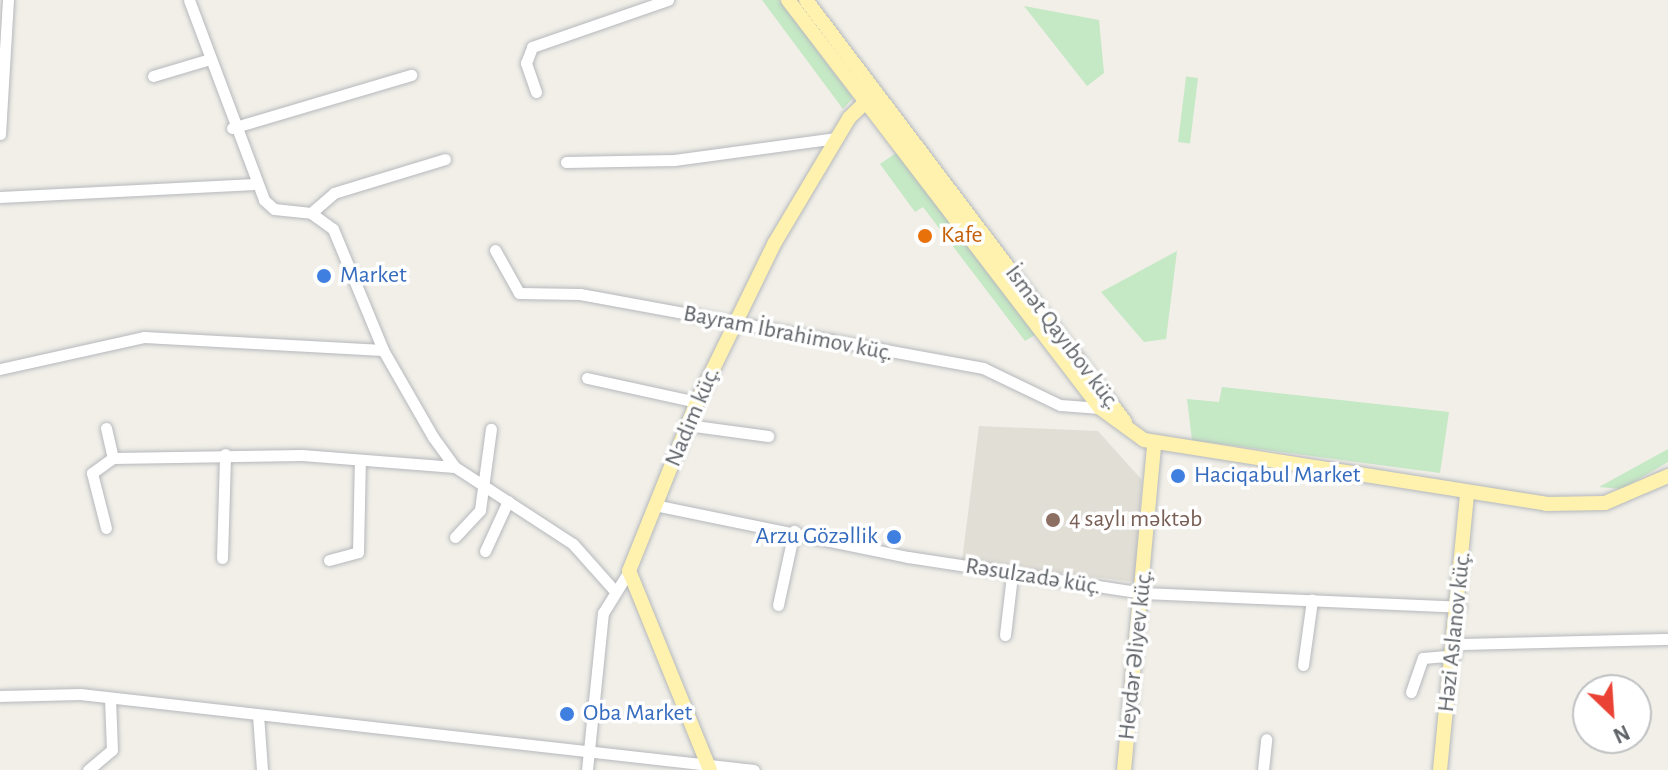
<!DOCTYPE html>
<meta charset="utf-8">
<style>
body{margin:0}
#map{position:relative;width:1668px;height:770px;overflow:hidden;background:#f1efe8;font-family:"Alegreya Sans",sans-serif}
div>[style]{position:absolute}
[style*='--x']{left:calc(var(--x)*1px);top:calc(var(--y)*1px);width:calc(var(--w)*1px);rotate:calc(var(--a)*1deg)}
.education>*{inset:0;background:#e1ded6}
.green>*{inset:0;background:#c5e8c5;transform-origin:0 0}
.roads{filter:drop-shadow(0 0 2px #b5b8bc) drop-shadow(0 0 2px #b5b8bc)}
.minor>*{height:11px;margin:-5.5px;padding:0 5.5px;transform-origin:5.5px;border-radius:5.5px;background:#fff}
.major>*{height:14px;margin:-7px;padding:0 7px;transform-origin:7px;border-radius:7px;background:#fff2af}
.dots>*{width:22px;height:22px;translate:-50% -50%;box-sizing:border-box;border:4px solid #fff;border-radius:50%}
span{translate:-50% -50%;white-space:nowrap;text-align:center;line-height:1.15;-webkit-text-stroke:7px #fff;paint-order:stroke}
.food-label{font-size:24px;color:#c56008}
.left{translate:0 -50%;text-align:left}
.shop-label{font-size:24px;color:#366cbe}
.right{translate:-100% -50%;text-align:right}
.street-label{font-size:24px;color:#5f6368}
.education-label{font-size:24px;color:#785e54}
.north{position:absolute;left:1572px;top:674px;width:80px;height:80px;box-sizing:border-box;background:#fff;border:2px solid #bfc1c3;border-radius:50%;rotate:155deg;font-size:22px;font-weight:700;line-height:32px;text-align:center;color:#5f6368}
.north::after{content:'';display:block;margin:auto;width:28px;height:36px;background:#ea4335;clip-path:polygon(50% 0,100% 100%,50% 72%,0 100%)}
</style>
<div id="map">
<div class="education">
<div style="clip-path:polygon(979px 426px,1098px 431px,1142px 480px,1135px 582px,962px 561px)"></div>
</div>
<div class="green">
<div style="clip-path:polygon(762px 0,779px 0,853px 98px,843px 109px)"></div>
<div style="clip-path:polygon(1024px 6px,1099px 20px,1104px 73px,1087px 86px)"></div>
<div style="left:1198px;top:78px;width:66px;height:12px;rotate:97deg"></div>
<div style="clip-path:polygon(896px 153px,1035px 335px,1025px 341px,923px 207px,915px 212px,880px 164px)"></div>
<div style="clip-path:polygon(1177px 251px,1166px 339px,1144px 342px,1101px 292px)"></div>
<div style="clip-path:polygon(1222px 387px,1449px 412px,1440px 473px,1192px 440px,1187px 399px,1219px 402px)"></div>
<div style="clip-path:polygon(1668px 449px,1668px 462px,1622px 489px,1599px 487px)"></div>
</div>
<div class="roads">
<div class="minor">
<div style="--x:189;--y:0;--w:214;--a:69.4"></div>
<div style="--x:264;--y:200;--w:13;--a:42"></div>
<div style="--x:274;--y:209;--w:37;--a:6"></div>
<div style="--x:311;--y:213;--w:27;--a:36"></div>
<div style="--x:333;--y:229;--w:131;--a:67.5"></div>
<div style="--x:383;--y:350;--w:100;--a:60.1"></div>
<div style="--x:433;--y:437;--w:37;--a:54"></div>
<div style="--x:455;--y:467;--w:141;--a:33.1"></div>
<div style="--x:573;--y:544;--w:62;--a:48.3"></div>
<div style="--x:153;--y:76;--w:56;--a:-16.5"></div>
<div style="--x:536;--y:92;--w:31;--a:-109"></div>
<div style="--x:526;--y:63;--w:17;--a:-69"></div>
<div style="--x:532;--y:47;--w:144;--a:-19.1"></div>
<div style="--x:232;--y:128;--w:187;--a:-16.5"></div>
<div style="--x:0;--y:134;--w:134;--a:-86.6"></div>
<div style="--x:566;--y:162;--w:108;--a:-1.1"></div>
<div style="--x:674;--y:160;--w:164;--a:-7.7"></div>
<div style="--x:0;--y:197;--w:255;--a:-2.9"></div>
<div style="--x:311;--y:213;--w:30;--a:-41"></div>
<div style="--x:334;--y:193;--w:116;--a:-17"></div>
<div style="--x:495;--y:250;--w:49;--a:60.8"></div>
<div style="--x:519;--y:293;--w:61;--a:0.9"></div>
<div style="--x:580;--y:294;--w:410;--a:10.4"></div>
<div style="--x:983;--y:368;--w:85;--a:25.7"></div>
<div style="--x:1060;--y:405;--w:40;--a:4.3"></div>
<div style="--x:0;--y:369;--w:148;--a:-12.5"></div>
<div style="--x:144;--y:337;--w:239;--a:3.1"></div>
<div style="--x:587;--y:378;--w:113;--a:12.3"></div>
<div style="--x:687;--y:425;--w:82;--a:7.7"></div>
<div style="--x:106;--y:428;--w:31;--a:77"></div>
<div style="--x:659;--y:506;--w:254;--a:11.6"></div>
<div style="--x:908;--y:557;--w:238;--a:8.7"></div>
<div style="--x:1143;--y:593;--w:317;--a:2.5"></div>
<div style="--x:106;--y:528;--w:57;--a:-104.3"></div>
<div style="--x:92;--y:473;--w:26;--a:-36"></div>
<div style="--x:113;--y:458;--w:189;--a:-0.9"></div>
<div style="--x:302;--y:455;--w:153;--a:4.5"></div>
<div style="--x:455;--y:537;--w:37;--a:-47"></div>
<div style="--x:480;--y:510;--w:82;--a:-82.3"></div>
<div style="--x:485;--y:551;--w:55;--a:-65.3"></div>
<div style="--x:222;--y:558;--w:104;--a:-88.3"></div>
<div style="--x:329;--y:560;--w:30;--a:-15"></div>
<div style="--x:358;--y:552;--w:92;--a:-88.8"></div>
<div style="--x:778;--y:605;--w:76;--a:-77.8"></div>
<div style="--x:1005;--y:635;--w:60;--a:-83.3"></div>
<div style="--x:1457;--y:644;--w:211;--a:-1.4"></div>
<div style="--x:1303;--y:665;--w:66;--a:-82.1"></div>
<div style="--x:1411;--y:692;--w:36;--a:-71"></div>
<div style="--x:1423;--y:658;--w:32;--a:-5"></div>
<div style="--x:0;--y:696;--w:80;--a:-1.4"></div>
<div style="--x:80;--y:694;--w:678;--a:6.43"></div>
<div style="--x:258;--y:715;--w:55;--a:85.8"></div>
<div style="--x:88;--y:770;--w:31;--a:-40"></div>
<div style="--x:112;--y:750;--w:52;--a:-92.2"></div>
<div style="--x:587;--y:770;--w:158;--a:-84.2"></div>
<div style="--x:603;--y:613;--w:49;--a:-58.2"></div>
<div style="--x:1263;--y:770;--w:31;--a:-84"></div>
</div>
<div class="major">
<div style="--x:788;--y:0;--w:514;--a:52.59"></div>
<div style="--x:1100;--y:408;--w:54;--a:36"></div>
<div style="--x:1144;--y:440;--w:407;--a:9"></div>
<div style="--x:1546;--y:504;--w:59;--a:-1"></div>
<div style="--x:1605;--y:503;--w:69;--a:-23.2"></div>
<div style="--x:806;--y:0;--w:529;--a:52.91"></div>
<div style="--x:710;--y:770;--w:215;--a:-112.1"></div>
<div style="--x:629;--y:571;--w:182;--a:-68.1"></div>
<div style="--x:697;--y:402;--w:176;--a:-64"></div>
<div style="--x:774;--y:244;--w:147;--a:-59.2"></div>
<div style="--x:849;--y:118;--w:37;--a:-44"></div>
<div style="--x:1124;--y:770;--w:327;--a:-84.7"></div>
<div style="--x:1440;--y:770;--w:277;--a:-84.4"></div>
</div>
</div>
<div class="dots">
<div style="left:925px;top:236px;background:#e8710a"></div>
<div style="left:324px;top:276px;background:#3f7fe0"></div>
<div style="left:1178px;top:476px;background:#3f7fe0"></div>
<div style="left:1053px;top:520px;background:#8d6e63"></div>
<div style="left:894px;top:537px;background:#3f7fe0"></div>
<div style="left:567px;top:714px;background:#3f7fe0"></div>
</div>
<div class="food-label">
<span class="left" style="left:941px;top:236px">Kafe</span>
</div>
<div class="shop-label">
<span class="left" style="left:340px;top:276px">Market</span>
<span class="left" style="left:1194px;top:476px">Haciqabul Market</span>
<span class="right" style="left:878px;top:537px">Arzu Gözəllik</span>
<span class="left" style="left:583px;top:714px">Oba Market</span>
</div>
<div class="street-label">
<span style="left:788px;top:334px;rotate:11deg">Bayram İbrahimov küç.</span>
<span style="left:1062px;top:338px;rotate:53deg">İsmət Qayıbov küç.</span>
<span style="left:693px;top:417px;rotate:-67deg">Nadim küç.</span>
<span style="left:1033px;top:577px;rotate:9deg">Rəsulzadə küç.</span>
<span style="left:1455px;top:632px;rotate:-84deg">Həzi Aslanov küç.</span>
<span style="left:1136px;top:655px;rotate:-84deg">Heydər Əliyev küç.</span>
</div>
<div class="education-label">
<span class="left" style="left:1069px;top:520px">4 saylı məktəb</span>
</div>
<div class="north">N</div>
</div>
